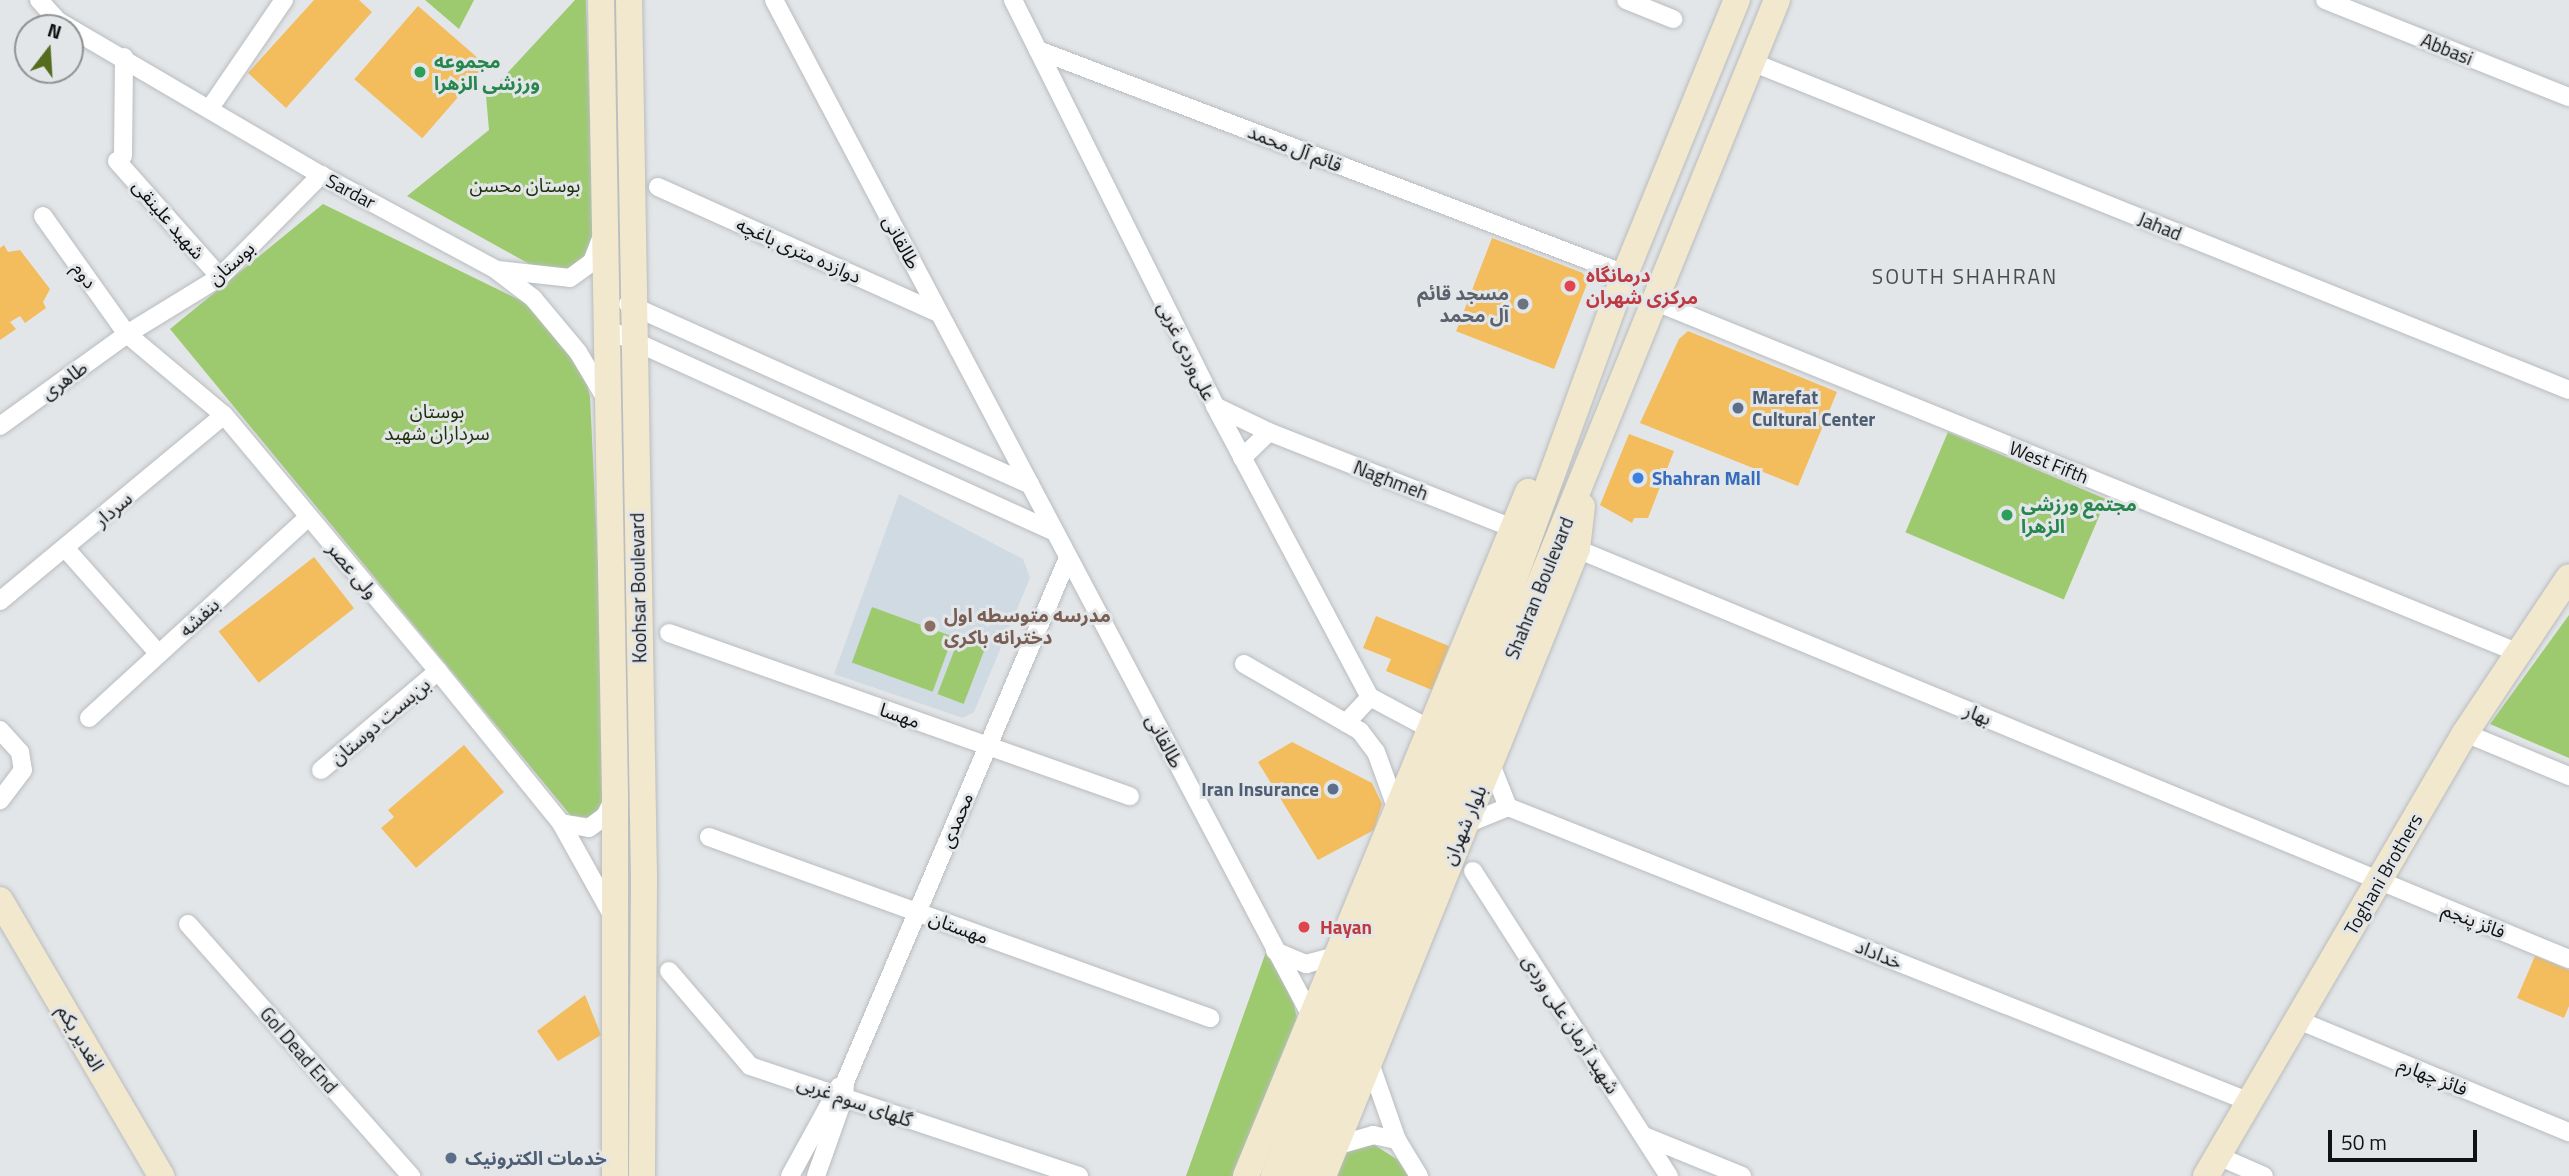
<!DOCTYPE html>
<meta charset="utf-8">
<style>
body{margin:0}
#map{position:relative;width:2569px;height:1176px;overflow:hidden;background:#e3e6e8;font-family:"Titillium Web","Noto Sans Arabic",sans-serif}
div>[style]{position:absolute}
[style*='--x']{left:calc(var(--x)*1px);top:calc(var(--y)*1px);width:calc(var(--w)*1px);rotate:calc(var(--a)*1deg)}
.built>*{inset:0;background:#d0dae2}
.green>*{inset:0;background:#9dca6f;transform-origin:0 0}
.building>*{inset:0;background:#f3bc5c;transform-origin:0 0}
.roads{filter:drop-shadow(0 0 2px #b9bcbf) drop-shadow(0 0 2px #b9bcbf)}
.street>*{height:18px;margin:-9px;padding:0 9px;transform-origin:9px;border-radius:9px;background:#fff}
.secondary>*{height:26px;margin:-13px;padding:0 13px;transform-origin:13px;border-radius:13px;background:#f2e8cd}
.dots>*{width:19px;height:19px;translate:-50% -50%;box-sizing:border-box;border:4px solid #e3e6e8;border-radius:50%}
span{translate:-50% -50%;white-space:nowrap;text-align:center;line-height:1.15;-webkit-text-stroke:6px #e3e6e8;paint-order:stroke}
.street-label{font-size:19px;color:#111213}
.leisure-label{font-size:19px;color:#27864d;font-weight:700}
.left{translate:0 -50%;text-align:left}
.park-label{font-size:19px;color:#1e2f09}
.health-label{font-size:19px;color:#be3a42;font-weight:700}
.worship-label{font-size:19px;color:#5b616d;font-weight:700}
.right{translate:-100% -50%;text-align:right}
.service-label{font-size:19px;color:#4e5e75;font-weight:700}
.shop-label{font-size:19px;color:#366cbe;font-weight:700}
.education-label{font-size:19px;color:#785e54;font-weight:700}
.neighbourhood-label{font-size:21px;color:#494b4e;letter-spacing:2px}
.north{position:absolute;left:14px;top:14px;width:70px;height:70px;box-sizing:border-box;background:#e3e6e8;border:2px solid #8f9193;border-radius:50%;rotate:17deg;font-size:19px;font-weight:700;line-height:28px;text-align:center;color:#111213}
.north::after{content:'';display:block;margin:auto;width:24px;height:32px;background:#546c1d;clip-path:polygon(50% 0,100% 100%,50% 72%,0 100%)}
.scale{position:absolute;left:2328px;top:1130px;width:149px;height:32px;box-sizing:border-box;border:4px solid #111213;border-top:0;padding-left:9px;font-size:21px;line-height:24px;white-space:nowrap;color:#111213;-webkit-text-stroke:5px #e3e6e8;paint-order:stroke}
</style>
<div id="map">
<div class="built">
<div style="clip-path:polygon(899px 494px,1023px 559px,1030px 578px,974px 712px,963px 718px,834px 674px)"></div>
</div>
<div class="green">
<div style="clip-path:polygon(425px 0,474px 0,459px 29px)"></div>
<div style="clip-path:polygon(575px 0,586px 0,594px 243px,578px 268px,542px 271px,407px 196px,489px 130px,486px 96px)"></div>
<div style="clip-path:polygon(323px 204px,526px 303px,584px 373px,590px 396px,604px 691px,605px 798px,594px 818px,571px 816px,170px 329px)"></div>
<div style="left:1948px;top:432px;width:172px;height:109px;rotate:23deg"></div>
<div style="left:872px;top:607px;width:86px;height:59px;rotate:20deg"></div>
<div style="clip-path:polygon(2569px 615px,2569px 758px,2490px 724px)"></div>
<div style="left:959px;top:638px;width:28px;height:60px;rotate:21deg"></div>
<div style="clip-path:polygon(1266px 952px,1293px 1000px,1298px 1023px,1239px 1176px,1186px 1176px)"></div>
<div style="clip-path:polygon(1373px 1144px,1398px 1160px,1408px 1176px,1332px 1176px,1350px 1147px)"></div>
</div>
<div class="building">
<div style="clip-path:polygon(314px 0,359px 0,372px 12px,286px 108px,248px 73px)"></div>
<div style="left:418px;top:6px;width:90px;height:97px;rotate:41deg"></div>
<div style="left:1492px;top:238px;width:105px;height:100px;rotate:21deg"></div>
<div style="clip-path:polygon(4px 245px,8px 252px,20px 250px,50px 289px,43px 302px,46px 308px,25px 323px,20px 316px,10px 322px,16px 329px,0 340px,0 248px)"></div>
<div style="clip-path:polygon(1688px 331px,1837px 392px,1798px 486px,1640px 423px,1679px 339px)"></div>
<div style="clip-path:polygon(1629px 434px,1674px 451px,1648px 518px,1634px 518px,1632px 523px,1600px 505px)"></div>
<div style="left:314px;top:557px;width:65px;height:121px;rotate:52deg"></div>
<div style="clip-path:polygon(1376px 616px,1449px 646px,1432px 690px,1386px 671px,1391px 659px,1363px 648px)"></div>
<div style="clip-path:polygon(1292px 742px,1372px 783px,1382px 804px,1374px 830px,1318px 860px,1258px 762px)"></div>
<div style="clip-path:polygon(464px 745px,504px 792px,416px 868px,381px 828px,394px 817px,388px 810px)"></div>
<div style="clip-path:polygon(2535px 956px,2569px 970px,2569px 1006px,2564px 1018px,2517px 998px)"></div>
<div style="clip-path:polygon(585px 995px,601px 1035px,558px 1061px,537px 1031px)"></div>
</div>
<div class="roads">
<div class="street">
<div style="--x:39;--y:0;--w:28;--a:48"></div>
<div style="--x:58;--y:21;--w:305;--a:30.4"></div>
<div style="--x:321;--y:175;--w:198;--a:28.4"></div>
<div style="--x:495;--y:269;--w:48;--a:37.3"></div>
<div style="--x:533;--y:298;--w:70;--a:50.2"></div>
<div style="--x:578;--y:352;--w:55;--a:59.2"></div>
<div style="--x:774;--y:0;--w:1147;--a:62.14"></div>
<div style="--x:1013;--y:0;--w:453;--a:63.5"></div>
<div style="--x:1215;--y:406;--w:330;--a:62"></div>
<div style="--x:1370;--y:697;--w:66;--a:28.1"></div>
<div style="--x:1626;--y:0;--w:51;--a:22"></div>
<div style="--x:2325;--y:0;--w:263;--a:21.7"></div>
<div style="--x:1038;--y:50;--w:628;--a:20.89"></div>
<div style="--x:1752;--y:62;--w:880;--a:21.87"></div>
<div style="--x:210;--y:108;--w:131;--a:-55.6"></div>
<div style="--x:123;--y:156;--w:99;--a:-89.4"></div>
<div style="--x:117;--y:161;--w:155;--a:48.4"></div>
<div style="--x:658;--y:187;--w:308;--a:24.2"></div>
<div style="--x:43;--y:216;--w:145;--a:54.6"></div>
<div style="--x:127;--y:334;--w:126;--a:39.9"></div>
<div style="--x:224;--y:415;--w:334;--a:50.1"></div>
<div style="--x:438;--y:671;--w:196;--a:51"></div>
<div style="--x:561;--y:823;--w:103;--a:60.9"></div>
<div style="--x:498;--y:270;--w:72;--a:6.3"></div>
<div style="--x:570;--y:278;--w:27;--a:-36"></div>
<div style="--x:592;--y:262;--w:26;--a:-69"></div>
<div style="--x:1656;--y:302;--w:932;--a:22.13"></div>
<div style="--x:628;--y:304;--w:441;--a:24.2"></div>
<div style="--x:605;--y:328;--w:493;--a:24.4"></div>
<div style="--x:1215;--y:406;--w:60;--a:25.7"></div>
<div style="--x:1269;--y:432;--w:262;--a:21.5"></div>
<div style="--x:0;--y:426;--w:157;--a:-35.9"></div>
<div style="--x:127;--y:334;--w:109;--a:-31.5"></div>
<div style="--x:220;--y:277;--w:144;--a:-45.3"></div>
<div style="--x:1242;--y:458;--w:37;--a:-44"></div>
<div style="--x:66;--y:549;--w:140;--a:48.5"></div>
<div style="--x:1577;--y:549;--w:1073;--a:22.46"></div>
<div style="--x:0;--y:601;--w:291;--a:-39.7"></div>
<div style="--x:669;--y:633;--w:489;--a:19.5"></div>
<div style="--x:1244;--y:664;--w:134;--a:30"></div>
<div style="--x:1360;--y:731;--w:26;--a:53"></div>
<div style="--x:1376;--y:752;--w:59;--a:70"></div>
<div style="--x:89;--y:718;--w:297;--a:-42.5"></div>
<div style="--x:1346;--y:723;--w:35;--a:-47"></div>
<div style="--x:0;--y:730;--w:30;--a:48"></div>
<div style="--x:20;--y:752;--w:18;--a:81"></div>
<div style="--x:23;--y:770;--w:38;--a:127"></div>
<div style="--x:2465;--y:733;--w:113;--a:22.5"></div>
<div style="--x:321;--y:770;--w:153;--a:-40.2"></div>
<div style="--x:1508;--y:807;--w:798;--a:21.68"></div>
<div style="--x:561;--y:823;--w:28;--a:10"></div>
<div style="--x:589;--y:828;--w:20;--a:-37"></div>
<div style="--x:605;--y:816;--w:18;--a:-63"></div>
<div style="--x:1464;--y:825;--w:48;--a:-22.2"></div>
<div style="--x:1508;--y:807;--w:48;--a:-111.8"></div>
<div style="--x:709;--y:837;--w:533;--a:19.86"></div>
<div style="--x:1473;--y:871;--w:363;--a:57.3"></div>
<div style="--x:188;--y:924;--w:337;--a:48.5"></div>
<div style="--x:1275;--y:951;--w:34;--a:23"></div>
<div style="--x:1306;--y:964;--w:28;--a:-15"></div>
<div style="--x:669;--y:971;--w:125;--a:49.5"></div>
<div style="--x:750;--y:1066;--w:347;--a:18.5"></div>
<div style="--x:2298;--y:1020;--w:293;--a:22.5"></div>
<div style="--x:1370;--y:1063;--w:82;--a:70.7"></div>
<div style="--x:1397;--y:1140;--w:42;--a:58.6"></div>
<div style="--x:1644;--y:1136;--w:106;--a:22.2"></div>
<div style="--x:1335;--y:1146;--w:40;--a:-16"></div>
<div style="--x:1373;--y:1135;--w:25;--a:12"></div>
<div style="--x:2218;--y:1156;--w:50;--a:23.5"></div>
<div style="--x:790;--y:1176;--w:102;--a:-61.2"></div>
<div style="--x:816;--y:1176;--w:84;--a:-70.5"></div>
<div style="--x:844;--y:1097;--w:15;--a:-86"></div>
<div style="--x:845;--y:1082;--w:569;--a:-66.95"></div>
</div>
<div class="secondary">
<div style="--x:601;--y:0;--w:795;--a:88.99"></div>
<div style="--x:615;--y:795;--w:381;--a:90"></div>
<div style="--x:629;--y:0;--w:881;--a:89.02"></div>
<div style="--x:644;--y:881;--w:295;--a:90.4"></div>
<div style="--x:0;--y:900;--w:320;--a:59.7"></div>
<div style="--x:1246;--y:1176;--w:740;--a:-67.59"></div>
<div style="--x:1274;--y:1176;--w:638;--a:-68.1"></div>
<div style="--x:1512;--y:584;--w:330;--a:-70"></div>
<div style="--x:1625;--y:274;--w:296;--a:-67.8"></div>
<div style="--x:1299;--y:1176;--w:1269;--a:-67.88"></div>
<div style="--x:1323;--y:1176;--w:676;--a:-67.95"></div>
<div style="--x:1577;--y:549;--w:43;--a:-83.4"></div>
<div style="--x:2206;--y:1176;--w:513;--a:-59.69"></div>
<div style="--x:2465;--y:733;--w:187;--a:-56.3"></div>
</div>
</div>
<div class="dots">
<div style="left:420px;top:72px;background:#2e9e5b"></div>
<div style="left:1570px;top:286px;background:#e0444e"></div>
<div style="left:1523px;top:304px;background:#6b7280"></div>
<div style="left:1738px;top:408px;background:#5c6f8a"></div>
<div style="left:1638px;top:478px;background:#3f7fe0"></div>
<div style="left:2007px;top:515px;background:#2e9e5b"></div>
<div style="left:930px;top:626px;background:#8d6e63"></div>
<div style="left:1333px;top:789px;background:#5c6f8a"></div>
<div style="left:1304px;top:927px;background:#e0444e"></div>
<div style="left:451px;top:1158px;background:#5c6f8a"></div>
</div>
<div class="street-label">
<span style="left:2447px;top:49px;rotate:22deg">Abbasi</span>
<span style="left:1295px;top:148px;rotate:21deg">قائم آل محمد</span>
<span style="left:351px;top:191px;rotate:28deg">Sardar</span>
<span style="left:169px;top:219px;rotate:49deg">شهید علینقی</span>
<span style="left:2160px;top:226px;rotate:22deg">Jahad</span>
<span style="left:902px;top:242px;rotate:62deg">طالقانی</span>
<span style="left:799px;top:250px;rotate:24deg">دوازده متری باغچه</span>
<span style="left:231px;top:263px;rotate:-42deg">بوستان</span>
<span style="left:85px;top:275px;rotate:54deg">دوم</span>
<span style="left:1187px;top:351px;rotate:64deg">علی‌وردی غربی</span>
<span style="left:64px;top:380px;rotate:-36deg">طاهری</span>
<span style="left:2049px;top:462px;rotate:22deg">West Fifth</span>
<span style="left:1391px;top:480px;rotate:21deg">Naghmeh</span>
<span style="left:113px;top:509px;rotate:-40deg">سردار</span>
<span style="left:353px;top:570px;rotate:50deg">ولی عصر</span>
<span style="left:638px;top:588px;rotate:-91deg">Koohsar Boulevard</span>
<span style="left:1539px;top:588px;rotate:-68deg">Shahran Boulevard</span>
<span style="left:199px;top:617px;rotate:-43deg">بنفشه</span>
<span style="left:1978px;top:714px;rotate:23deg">بهار</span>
<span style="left:900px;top:715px;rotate:19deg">مهسا</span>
<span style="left:380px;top:721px;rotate:-40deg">بن‌بست دوستان</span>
<span style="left:1165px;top:741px;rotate:62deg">طالقانی</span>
<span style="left:956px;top:820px;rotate:-67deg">محمدی</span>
<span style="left:1464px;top:825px;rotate:-67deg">بلوار شهران</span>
<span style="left:2383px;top:874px;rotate:-60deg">Toghani Brothers</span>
<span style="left:2474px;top:920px;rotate:22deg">فائز پنجم</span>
<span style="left:959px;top:927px;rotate:20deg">مهستان</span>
<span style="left:1879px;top:954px;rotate:22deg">خداداد</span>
<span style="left:1571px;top:1024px;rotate:57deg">شهید آرمان علی وردی</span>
<span style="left:81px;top:1038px;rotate:60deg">الغدیر یکم</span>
<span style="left:299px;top:1050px;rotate:49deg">Gol Dead End</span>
<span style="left:2433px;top:1076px;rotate:22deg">فائز چهارم</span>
<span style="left:855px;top:1101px;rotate:19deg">گلهای سوم غربی</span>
</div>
<div class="leisure-label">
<span class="left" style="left:434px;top:72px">مجموعه<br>ورزشی الزهرا</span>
<span class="left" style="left:2021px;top:515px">مجتمع ورزشی<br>الزهرا</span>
</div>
<div class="park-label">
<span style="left:525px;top:185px">بوستان محسن</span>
<span style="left:437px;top:422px">بوستان<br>سرداران شهید</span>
</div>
<div class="health-label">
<span class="left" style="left:1586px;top:286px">درمانگاه<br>مرکزی شهران</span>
<span class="left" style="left:1320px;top:927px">Hayan</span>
</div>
<div class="worship-label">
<span class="right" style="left:1509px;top:304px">مسجد قائم<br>آل محمد</span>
</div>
<div class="service-label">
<span class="left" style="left:1752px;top:408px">Marefat<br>Cultural Center</span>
<span class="right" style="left:1319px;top:789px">Iran Insurance</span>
<span class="left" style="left:465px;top:1158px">خدمات الکترونیک</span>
</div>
<div class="shop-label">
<span class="left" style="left:1652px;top:478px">Shahran Mall</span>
</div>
<div class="education-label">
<span class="left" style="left:944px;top:626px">مدرسه متوسطه اول<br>دخترانه باکری</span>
</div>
<div class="neighbourhood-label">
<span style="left:1965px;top:276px">SOUTH SHAHRAN</span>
</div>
<div class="north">N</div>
<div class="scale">50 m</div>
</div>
